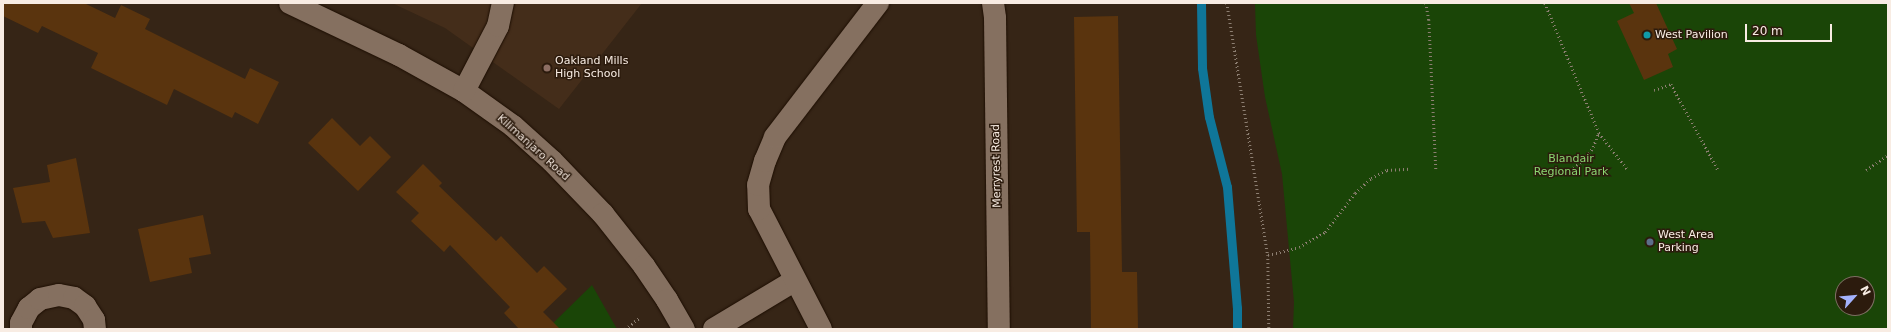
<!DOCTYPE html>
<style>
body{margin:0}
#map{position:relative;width:1891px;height:332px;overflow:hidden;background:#362516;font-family:"DejaVu Sans",sans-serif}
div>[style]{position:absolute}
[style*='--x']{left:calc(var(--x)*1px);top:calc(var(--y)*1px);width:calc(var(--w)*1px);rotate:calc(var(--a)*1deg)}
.built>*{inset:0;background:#442d1a}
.green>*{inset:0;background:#1a4507}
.stream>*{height:9px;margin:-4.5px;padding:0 4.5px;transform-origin:4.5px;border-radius:4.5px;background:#0f7699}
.building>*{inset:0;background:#5a340e}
.path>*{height:2.5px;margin-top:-1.25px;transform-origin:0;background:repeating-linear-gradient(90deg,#8d7f72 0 1px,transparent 0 4px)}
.roads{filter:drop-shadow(0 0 1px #1d0e02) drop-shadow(0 0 1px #1d0e02)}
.minor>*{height:22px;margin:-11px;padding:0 11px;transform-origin:11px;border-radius:11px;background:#857060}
.dots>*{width:11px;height:11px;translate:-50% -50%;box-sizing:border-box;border:2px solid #2c1b0d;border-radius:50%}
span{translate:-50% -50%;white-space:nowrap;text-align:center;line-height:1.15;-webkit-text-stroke:3px #2c1b0d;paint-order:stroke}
.poi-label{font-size:11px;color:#f8ece3}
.left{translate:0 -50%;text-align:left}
.street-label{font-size:11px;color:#f8ece3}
.park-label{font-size:11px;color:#8bd671}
.frame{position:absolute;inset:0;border:4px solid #f8ece3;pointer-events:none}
.north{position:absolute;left:1835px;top:276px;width:40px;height:40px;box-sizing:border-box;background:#2c1b0d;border:1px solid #7e6f63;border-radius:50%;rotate:63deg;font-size:11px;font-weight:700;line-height:16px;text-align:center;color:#f8ece3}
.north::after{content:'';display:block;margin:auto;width:14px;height:18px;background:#a4b2fc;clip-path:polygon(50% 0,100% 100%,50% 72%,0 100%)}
.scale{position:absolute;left:1745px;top:24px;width:87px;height:18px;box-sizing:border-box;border:2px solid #f8ece3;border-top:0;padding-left:5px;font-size:12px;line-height:14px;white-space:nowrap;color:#f8ece3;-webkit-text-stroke:3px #2c1b0d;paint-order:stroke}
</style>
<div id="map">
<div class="built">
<div style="clip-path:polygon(392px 3px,642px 3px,559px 109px,445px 28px)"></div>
</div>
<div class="green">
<div style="clip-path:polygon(evenodd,1255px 3px,1888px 3px,1888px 329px,1293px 329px,1294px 302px,1282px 174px,1265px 97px,1256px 35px,1255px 3px,1843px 284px,1867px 284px,1867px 308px,1843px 308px,1843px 284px)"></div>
<div style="clip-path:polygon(592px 285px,617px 329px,547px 329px)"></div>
</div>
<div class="stream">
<div style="--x:1201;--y:3;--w:65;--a:89.1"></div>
<div style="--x:1202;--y:68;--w:49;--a:81.9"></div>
<div style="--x:1209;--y:117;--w:72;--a:75.6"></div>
<div style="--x:1227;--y:187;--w:121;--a:85.3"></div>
<div style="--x:1237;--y:308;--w:21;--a:90"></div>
</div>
<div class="building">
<div style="clip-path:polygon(3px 3px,84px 3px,115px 18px,121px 5px,150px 19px,145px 29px,245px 79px,250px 68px,279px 82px,258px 124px,235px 112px,232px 118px,174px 89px,167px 105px,91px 68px,98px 53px,42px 26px,38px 33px,3px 16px)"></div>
<div style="clip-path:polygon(1629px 3px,1656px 3px,1677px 49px,1668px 54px,1673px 67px,1644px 80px,1617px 21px,1634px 13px)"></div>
<div style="clip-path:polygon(1118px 16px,1122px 272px,1137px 272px,1138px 329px,1091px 329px,1090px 232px,1077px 232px,1074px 17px)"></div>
<div style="clip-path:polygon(332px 118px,360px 146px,370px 136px,391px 157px,358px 191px,308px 143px)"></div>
<div style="clip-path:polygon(76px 158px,90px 233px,53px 238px,45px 221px,22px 223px,13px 188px,50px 182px,47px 165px)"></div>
<div style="clip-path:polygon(423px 164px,442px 183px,439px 186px,496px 241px,501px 236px,537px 273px,544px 266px,567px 289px,543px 312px,560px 329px,519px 329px,504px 313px,510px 307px,450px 245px,444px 252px,411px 221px,419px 213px,396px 192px)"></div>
<div style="clip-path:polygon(203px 215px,211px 254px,189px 258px,192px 273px,150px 282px,138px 229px)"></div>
</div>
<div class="path">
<div style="--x:1227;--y:3;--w:255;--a:80.8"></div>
<div style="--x:1268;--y:255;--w:74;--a:89.2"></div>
<div style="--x:1426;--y:3;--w:17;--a:80"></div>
<div style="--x:1429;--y:20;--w:149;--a:87.3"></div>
<div style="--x:1545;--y:3;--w:141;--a:67.4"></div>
<div style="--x:1599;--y:133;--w:47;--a:51.9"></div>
<div style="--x:1654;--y:90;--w:18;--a:-19"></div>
<div style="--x:1671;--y:84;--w:98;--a:61.3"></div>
<div style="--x:1570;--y:170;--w:17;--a:-36"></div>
<div style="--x:1584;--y:160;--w:16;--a:-55"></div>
<div style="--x:1593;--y:147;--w:14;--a:-69"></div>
<div style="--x:1866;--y:170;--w:27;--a:-34"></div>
<div style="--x:1268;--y:255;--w:32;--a:-14"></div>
<div style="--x:1299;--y:247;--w:30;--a:-30"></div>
<div style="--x:1325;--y:232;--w:49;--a:-52.4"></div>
<div style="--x:1355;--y:193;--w:22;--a:-43"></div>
<div style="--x:1371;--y:178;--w:18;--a:-27"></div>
<div style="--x:1387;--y:170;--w:22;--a:-3"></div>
<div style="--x:625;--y:329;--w:18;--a:-38"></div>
</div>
<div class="roads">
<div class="minor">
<div style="--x:290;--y:3;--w:121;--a:25.5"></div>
<div style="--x:399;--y:55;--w:74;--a:29"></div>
<div style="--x:464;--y:91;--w:60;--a:35.5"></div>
<div style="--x:513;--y:126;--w:52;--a:41.9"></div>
<div style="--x:552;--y:161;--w:74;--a:46.1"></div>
<div style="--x:603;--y:214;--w:66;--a:51.7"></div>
<div style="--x:644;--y:266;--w:41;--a:55.9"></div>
<div style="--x:667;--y:300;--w:34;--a:60"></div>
<div style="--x:993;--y:3;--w:15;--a:82"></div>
<div style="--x:995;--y:18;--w:311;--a:89.3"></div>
<div style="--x:464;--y:91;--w:73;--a:-62.4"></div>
<div style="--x:498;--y:26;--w:24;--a:-78"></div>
<div style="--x:21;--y:329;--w:6;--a:-90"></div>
<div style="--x:21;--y:323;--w:17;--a:-62"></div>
<div style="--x:29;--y:308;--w:14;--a:-39"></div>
<div style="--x:40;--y:299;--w:19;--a:-12"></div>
<div style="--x:59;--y:295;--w:15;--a:11"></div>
<div style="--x:74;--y:298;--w:14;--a:36"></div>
<div style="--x:85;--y:306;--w:17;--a:57"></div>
<div style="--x:94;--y:320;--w:9;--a:84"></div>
<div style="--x:714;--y:329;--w:93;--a:-31"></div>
<div style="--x:821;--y:329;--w:135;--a:-117.3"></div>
<div style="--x:759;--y:209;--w:24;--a:-92"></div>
<div style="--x:758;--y:185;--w:25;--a:-74"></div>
<div style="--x:765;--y:161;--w:26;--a:-67"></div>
<div style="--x:775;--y:137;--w:169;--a:-52.5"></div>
</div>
</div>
<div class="dots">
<div style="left:1647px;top:35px;background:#0f9aa8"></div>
<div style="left:547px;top:68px;background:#8d6e63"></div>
<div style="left:1650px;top:242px;background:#5c6f8a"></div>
</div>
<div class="poi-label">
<span class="left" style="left:1655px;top:35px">West Pavilion</span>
<span class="left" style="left:555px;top:68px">Oakland Mills<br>High School</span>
<span class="left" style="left:1658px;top:242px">West Area<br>Parking</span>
</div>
<div class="street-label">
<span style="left:533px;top:148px;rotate:42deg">Kilimanjaro Road</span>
<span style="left:997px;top:166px;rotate:-91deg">Merryrest Road</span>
</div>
<div class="park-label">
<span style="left:1571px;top:166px">Blandair<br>Regional Park</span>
</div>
<div class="frame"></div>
<div class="north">N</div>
<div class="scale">20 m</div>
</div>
